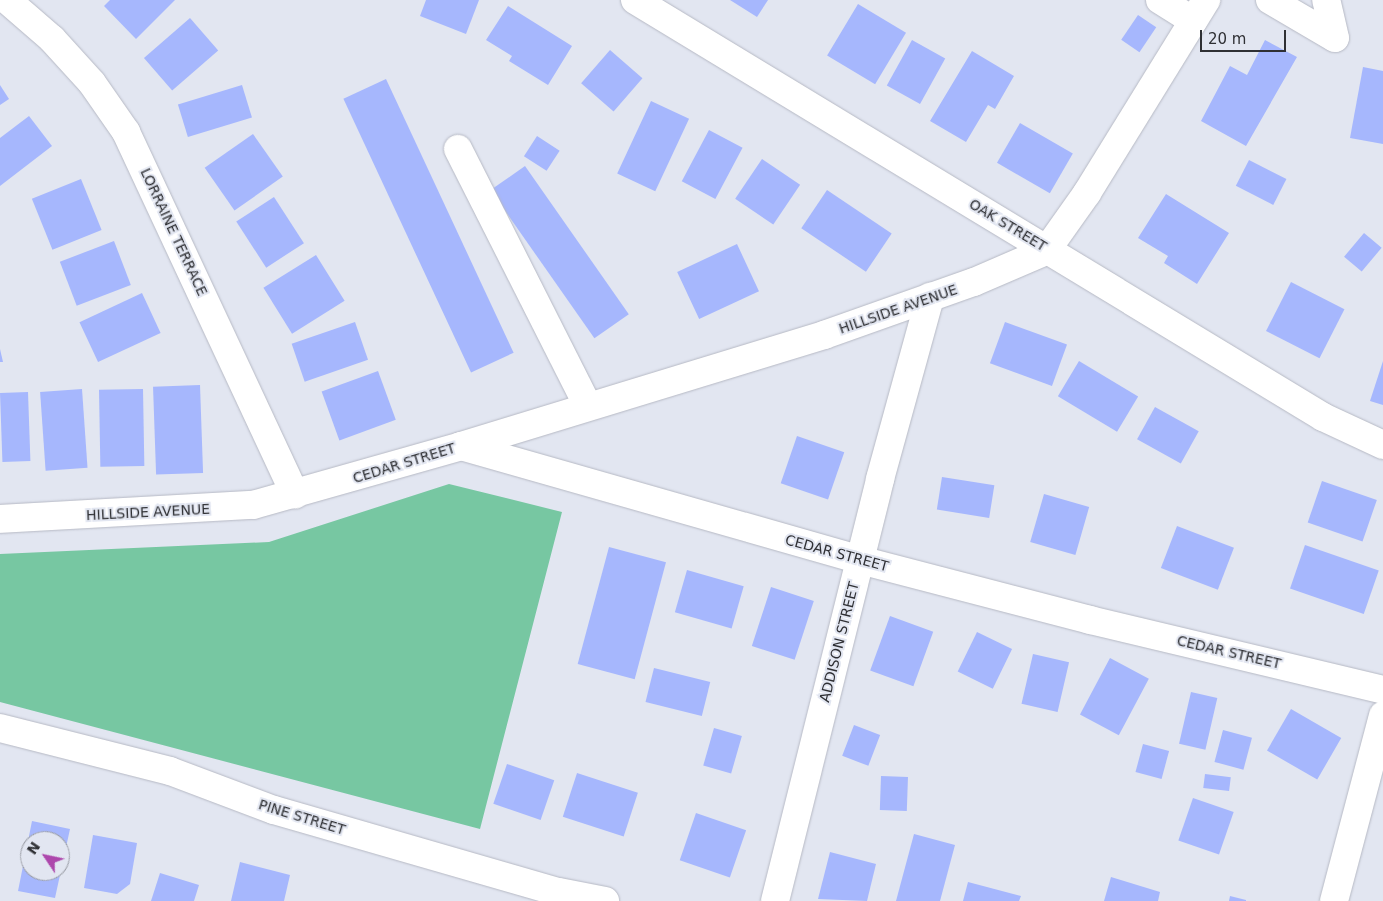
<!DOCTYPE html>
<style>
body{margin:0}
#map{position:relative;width:1383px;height:901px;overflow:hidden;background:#e2e6f1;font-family:"DejaVu Sans",sans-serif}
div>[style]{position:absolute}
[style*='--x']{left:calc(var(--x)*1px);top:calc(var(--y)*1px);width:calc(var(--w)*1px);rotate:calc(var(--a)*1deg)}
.green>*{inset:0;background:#77c7a2}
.building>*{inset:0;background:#a6b7fd;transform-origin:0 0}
.roads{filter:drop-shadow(0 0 1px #b6b9c4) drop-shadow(0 0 1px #b6b9c4)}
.minor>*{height:28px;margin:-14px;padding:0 14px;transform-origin:14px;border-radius:14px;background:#fff}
span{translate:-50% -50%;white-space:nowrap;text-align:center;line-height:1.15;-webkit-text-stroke:4px #e2e6f1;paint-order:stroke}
.street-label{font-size:14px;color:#2f3034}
.north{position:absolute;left:20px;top:831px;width:50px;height:50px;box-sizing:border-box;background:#e2e6f1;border:1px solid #9a9da5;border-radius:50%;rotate:304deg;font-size:14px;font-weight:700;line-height:20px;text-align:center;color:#2f3034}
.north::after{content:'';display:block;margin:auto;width:18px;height:22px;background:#ad47ac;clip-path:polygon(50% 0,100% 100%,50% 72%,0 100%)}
.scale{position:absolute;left:1200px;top:30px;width:86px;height:22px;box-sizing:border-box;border:2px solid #2f3034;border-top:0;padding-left:6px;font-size:15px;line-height:18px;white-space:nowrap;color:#2f3034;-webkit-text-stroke:4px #e2e6f1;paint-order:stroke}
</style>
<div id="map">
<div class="green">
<div style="clip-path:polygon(449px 484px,562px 512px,480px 829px,0 702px,0 554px,269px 542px)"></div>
</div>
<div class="building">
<div style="clip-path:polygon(110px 0,175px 0,136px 39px,104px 6px)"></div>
<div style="clip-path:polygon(426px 0,479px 0,466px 34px,420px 16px)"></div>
<div style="clip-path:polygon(730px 0,768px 0,757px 17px)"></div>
<div style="left:858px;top:4px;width:56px;height:60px;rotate:31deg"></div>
<div style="clip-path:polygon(508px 6px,572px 46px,548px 85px,509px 61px,512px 56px,486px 40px)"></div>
<div style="left:1138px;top:15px;width:22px;height:30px;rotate:34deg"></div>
<div style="left:190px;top:18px;width:43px;height:61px;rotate:49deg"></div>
<div style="left:912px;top:40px;width:38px;height:52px;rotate:29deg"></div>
<div style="clip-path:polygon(1265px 40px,1297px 57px,1246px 146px,1201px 121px,1230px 66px,1247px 75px)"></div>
<div style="left:610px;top:50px;width:43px;height:44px;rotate:41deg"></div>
<div style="clip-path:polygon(972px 51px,1014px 76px,995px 109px,988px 105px,966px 142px,930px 121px)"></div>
<div style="clip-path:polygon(1363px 67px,1383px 71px,1383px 144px,1350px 138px)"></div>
<div style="left:386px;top:79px;width:302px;height:47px;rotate:65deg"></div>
<div style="clip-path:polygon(0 85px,9px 99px,0 105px)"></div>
<div style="left:242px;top:85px;width:34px;height:67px;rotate:73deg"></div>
<div style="left:651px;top:101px;width:42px;height:80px;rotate:25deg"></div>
<div style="clip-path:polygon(29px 116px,52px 146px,0 186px,0 138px)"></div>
<div style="left:1020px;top:123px;width:61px;height:46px;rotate:30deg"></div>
<div style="left:709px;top:130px;width:38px;height:58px;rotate:28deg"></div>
<div style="left:253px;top:134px;width:52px;height:59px;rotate:55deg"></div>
<div style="left:537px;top:136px;width:27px;height:24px;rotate:33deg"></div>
<div style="left:762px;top:159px;width:46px;height:48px;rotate:34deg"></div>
<div style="left:1249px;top:160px;width:42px;height:29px;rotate:27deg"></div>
<div style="left:525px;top:166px;width:181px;height:42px;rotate:55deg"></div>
<div style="left:81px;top:179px;width:55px;height:53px;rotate:68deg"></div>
<div style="left:827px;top:190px;width:78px;height:46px;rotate:34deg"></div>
<div style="clip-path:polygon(1166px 194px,1229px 233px,1197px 284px,1164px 263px,1168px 256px,1138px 238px)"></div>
<div style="left:274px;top:197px;width:55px;height:45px;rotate:57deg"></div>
<div style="left:1364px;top:233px;width:23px;height:31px;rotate:40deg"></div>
<div style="left:114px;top:241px;width:47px;height:58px;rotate:69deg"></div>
<div style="left:737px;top:244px;width:52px;height:66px;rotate:65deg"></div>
<div style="left:316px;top:255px;width:54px;height:62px;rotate:58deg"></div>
<div style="left:1291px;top:282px;width:60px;height:55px;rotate:27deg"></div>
<div style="left:142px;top:293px;width:44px;height:69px;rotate:65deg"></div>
<div style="left:355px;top:322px;width:40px;height:67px;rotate:71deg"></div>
<div style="left:1005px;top:322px;width:66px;height:44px;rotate:20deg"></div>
<div style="clip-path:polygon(0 349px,3px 362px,0 362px)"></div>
<div style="left:1079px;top:361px;width:69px;height:41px;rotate:31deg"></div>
<div style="clip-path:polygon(1383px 361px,1383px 405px,1370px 401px)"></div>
<div style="left:378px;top:371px;width:52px;height:60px;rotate:70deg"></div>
<div style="left:200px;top:385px;width:88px;height:47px;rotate:88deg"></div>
<div style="left:82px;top:389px;width:79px;height:42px;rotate:86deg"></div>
<div style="left:143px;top:389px;width:77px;height:44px;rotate:89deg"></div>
<div style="left:28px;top:392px;width:69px;height:28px;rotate:88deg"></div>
<div style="left:1155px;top:407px;width:50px;height:37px;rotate:29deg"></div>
<div style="left:797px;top:436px;width:50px;height:50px;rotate:19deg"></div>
<div style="left:942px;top:477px;width:53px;height:33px;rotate:9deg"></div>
<div style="left:1322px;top:481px;width:58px;height:44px;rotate:19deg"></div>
<div style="left:1044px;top:494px;width:47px;height:50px;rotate:16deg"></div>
<div style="left:1177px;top:526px;width:61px;height:45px;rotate:21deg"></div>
<div style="left:1305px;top:545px;width:78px;height:46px;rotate:19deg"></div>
<div style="left:609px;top:547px;width:59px;height:121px;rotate:15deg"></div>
<div style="left:687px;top:570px;width:59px;height:44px;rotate:16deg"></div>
<div style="left:771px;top:587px;width:45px;height:62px;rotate:18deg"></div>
<div style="left:890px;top:616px;width:46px;height:58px;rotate:20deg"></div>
<div style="left:977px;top:632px;width:39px;height:44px;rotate:26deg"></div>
<div style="left:1033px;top:654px;width:37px;height:51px;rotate:13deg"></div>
<div style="left:1110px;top:658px;width:44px;height:64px;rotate:28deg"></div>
<div style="left:654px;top:668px;width:58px;height:35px;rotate:14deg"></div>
<div style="left:1191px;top:692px;width:27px;height:53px;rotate:13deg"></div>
<div style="left:1291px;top:709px;width:58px;height:48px;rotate:30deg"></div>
<div style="left:854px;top:725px;width:28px;height:33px;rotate:21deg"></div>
<div style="left:714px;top:728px;width:29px;height:39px;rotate:16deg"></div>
<div style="left:1223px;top:730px;width:30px;height:33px;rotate:15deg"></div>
<div style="left:1143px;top:744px;width:27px;height:29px;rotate:15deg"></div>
<div style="left:507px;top:764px;width:50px;height:42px;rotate:19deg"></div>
<div style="left:577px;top:773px;width:64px;height:46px;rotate:18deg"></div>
<div style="left:1205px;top:774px;width:26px;height:14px;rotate:7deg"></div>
<div style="left:881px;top:776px;width:27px;height:34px;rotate:2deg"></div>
<div style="left:1193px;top:798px;width:43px;height:45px;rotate:19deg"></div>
<div style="left:696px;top:813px;width:53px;height:50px;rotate:19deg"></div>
<div style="clip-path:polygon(evenodd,32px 821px,70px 829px,55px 898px,18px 891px,32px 821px,30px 841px,60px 841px,60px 871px,30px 871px,30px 841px)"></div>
<div style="clip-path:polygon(914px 834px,955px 845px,940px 901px,896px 901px)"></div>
<div style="clip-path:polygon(93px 835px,137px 843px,130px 884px,117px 894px,84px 888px)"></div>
<div style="clip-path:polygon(830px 852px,876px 864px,867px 901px,818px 899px)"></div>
<div style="clip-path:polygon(240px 862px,290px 875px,284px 901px,231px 901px)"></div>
<div style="clip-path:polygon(160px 873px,199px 885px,194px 901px,151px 901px)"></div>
<div style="clip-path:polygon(1111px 877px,1160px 892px,1158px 901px,1104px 901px)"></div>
<div style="clip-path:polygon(968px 882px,1021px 896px,1019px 901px,963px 901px)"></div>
<div style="clip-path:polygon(1230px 896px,1246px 900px,1246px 901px,1229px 901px)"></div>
</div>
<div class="roads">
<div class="minor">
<div style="--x:7;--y:0;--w:60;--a:40.9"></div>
<div style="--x:52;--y:39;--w:59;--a:47.7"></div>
<div style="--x:92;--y:83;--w:60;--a:55.2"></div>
<div style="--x:126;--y:132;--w:400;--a:65"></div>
<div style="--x:635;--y:0;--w:805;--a:31.22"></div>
<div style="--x:1323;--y:417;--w:66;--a:25"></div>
<div style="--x:1160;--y:0;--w:39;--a:32"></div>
<div style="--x:1270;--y:0;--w:75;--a:30.3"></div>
<div style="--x:1335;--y:38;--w:39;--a:-103"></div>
<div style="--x:458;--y:149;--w:288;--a:63.2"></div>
<div style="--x:461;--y:446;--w:380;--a:-17"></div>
<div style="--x:824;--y:335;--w:159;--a:-19.5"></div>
<div style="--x:974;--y:282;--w:78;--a:-23.3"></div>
<div style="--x:1046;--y:251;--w:71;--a:-54.7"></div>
<div style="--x:1087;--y:193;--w:227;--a:-58.3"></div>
<div style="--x:0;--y:519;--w:253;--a:-3.2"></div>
<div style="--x:253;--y:505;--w:216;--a:-15.8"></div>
<div style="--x:461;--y:446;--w:415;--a:15.9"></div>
<div style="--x:860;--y:560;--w:238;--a:14.6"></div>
<div style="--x:1090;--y:620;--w:301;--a:13.4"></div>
<div style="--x:0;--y:728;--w:175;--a:14.2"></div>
<div style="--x:170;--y:771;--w:111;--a:20.6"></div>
<div style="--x:274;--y:810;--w:297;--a:16.1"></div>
<div style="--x:559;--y:892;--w:47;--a:11.1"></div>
<div style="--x:775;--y:901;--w:435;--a:-76"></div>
<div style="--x:880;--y:479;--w:189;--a:-74.6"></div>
<div style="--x:1334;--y:901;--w:192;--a:-75.2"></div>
</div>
</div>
<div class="street-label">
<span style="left:1008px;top:225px;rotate:31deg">OAK STREET</span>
<span style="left:174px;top:232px;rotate:65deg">LORRAINE TERRACE</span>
<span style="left:898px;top:309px;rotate:-19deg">HILLSIDE AVENUE</span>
<span style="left:404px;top:463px;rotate:-17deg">CEDAR STREET</span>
<span style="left:148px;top:512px;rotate:-3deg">HILLSIDE AVENUE</span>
<span style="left:837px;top:553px;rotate:15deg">CEDAR STREET</span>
<span style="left:839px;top:642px;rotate:-76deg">ADDISON STREET</span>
<span style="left:1229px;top:652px;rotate:13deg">CEDAR STREET</span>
<span style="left:302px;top:817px;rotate:17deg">PINE STREET</span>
</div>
<div class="north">N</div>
<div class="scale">20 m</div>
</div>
